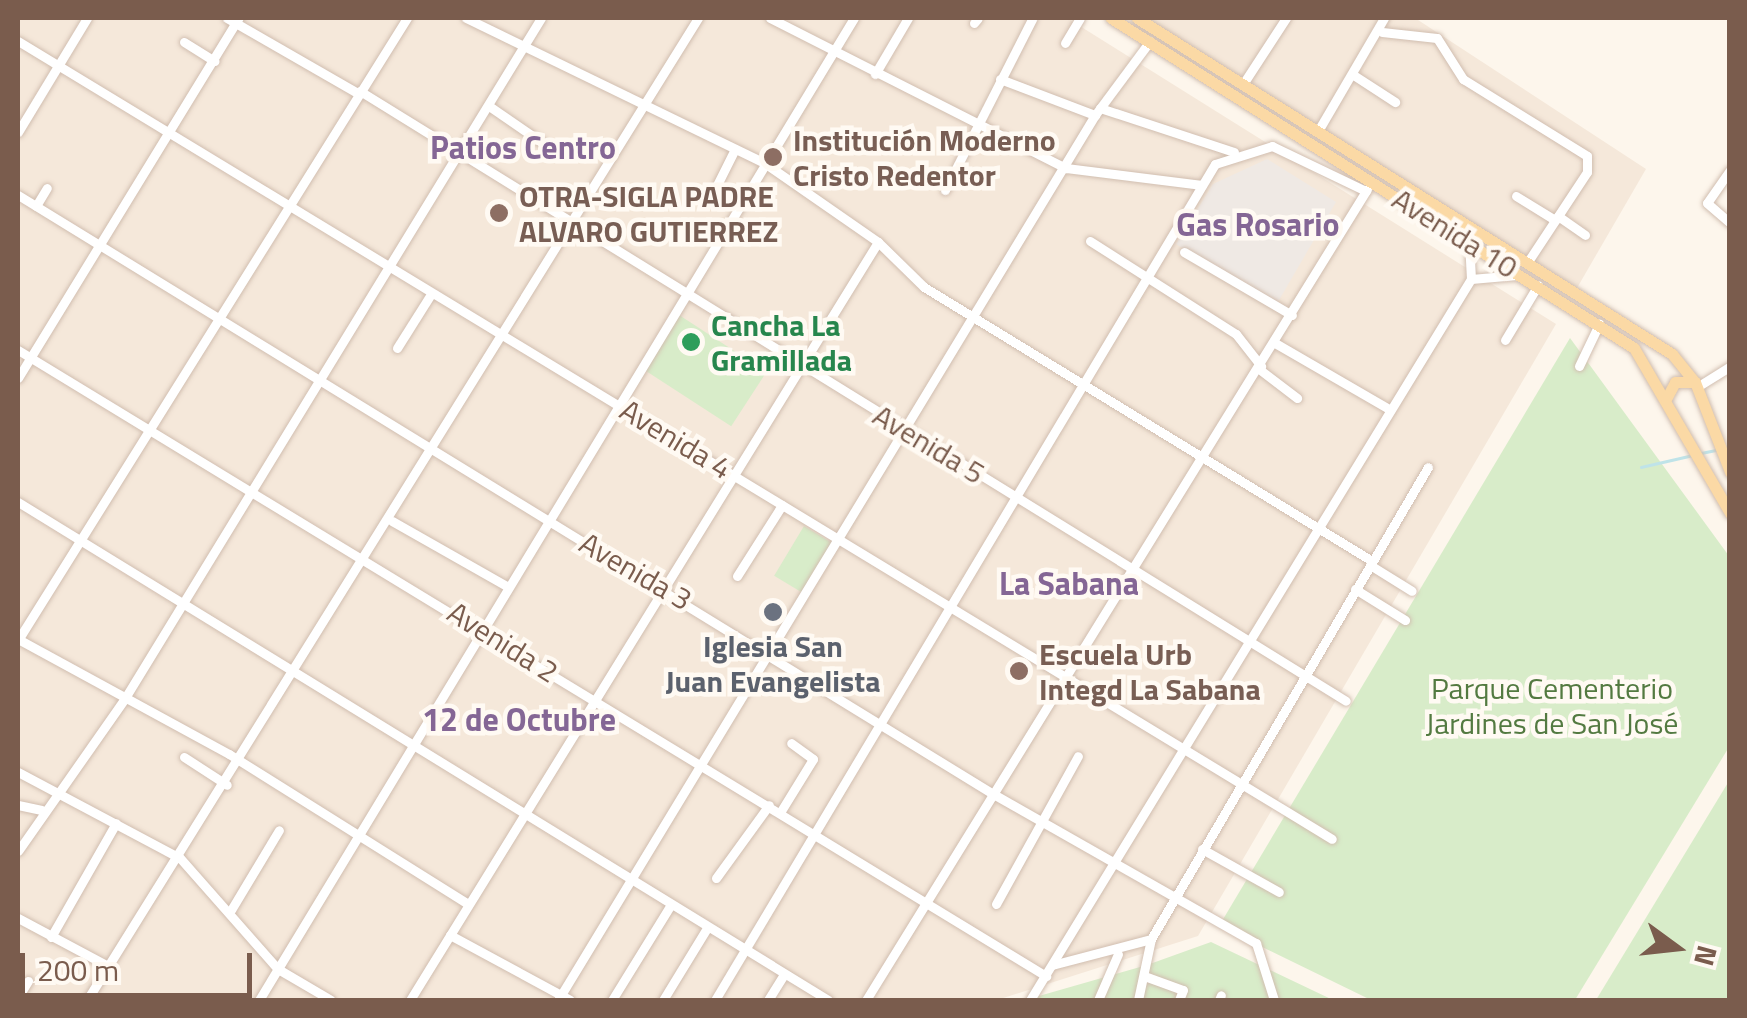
<!DOCTYPE html>
<meta charset="utf-8">
<style>
body{margin:0}
#map{position:relative;width:1747px;height:1018px;overflow:hidden;background:#fdf6ec;font-family:"Titillium Web",sans-serif}
div>[style]{position:absolute}
[style*='--x']{left:calc(var(--x)*1px);top:calc(var(--y)*1px);width:calc(var(--w)*1px);rotate:calc(var(--a)*1deg)}
.residential>*{inset:0;background:#f5e8da}
.industrial>*{inset:0;background:#efe9e4}
.green>*{inset:0;background:#d8ecc9;transform-origin:0 0}
.stream>*{height:2.5px;margin:-1.25px;padding:0 1.25px;transform-origin:1.25px;border-radius:1.25px;background:#bfe3e8}
.roads{filter:drop-shadow(0 0 2px #d1beb0) drop-shadow(0 0 2px #d1beb0)}
.minor>*{height:9px;margin:-4.5px;padding:0 4.5px;transform-origin:4.5px;border-radius:4.5px;background:#fff}
.major>*{height:11px;margin:-5.5px;padding:0 5.5px;transform-origin:5.5px;border-radius:5.5px;background:#fbd9a5}
.dots>*{width:28px;height:28px;translate:-50% -50%;box-sizing:border-box;border:5px solid #fffaf3;border-radius:50%}
span{translate:-50% -50%;white-space:nowrap;text-align:center;line-height:1.15;-webkit-text-stroke:9px #fffaf3;paint-order:stroke}
.education-label{font-size:30px;color:#785e54;font-weight:700}
.left{translate:0 -50%;text-align:left}
.street-label{font-size:30px;color:#7a5c4d}
.leisure-label{font-size:30px;color:#27864d;font-weight:700}
.worship-label{font-size:30px;color:#5b616d;font-weight:700}
.park-label{font-size:30px;color:#537a41}
.neighbourhood-label{font-size:32px;color:#846695;font-weight:700}
.frame{position:absolute;inset:0;border:20px solid #7a5c4d;pointer-events:none}
.north{position:absolute;left:1627px;top:898px;width:100px;height:100px;-webkit-text-stroke:8px #fffaf3;paint-order:stroke;rotate:105deg;font-size:28px;font-weight:700;line-height:40px;text-align:center;color:#7a5c4d}
.north::after{content:'';display:block;margin:auto;width:35px;height:45px;background:#7a5c4d;clip-path:polygon(50% 0,100% 100%,50% 72%,0 100%)}
.scale{position:absolute;left:20px;top:953px;width:232px;height:45px;box-sizing:border-box;border:5px solid #7a5c4d;border-top:0;padding-left:12px;font-size:30px;line-height:35px;white-space:nowrap;color:#7a5c4d;-webkit-text-stroke:8px #fffaf3;paint-order:stroke}
</style>
<div id="map">
<div class="residential">
<div style="clip-path:polygon(18px 18px,1067px 18px,1556px 324px,1198px 936px,997px 1000px,18px 1000px)"></div>
<div style="clip-path:polygon(1141px 18px,1415px 18px,1646px 169px,1577px 288px)"></div>
</div>
<div class="industrial">
<div style="clip-path:polygon(1267px 159px,1336px 202px,1275px 307px,1176px 244px,1213px 184px)"></div>
</div>
<div class="green">
<div style="left:676px;top:313px;width:108px;height:65px;rotate:33deg"></div>
<div style="clip-path:polygon(1570px 338px,1729px 556px,1729px 747px,1575px 1000px,1371px 1000px,1219px 926px)"></div>
<div style="left:804px;top:526px;width:33px;height:58px;rotate:31deg"></div>
<div style="clip-path:polygon(1729px 781px,1729px 1000px,1596px 1000px)"></div>
<div style="clip-path:polygon(1211px 942px,1333px 1000px,1025px 1000px,1147px 965px)"></div>
</div>
<div class="stream">
<div style="--x:1701;--y:453;--w:16;--a:-11"></div>
<div style="--x:1641;--y:467;--w:53;--a:-13"></div>
</div>
<div class="roads">
<div class="minor">
<div style="--x:227;--y:18;--w:152;--a:29.9"></div>
<div style="--x:466;--y:18;--w:330;--a:25.9"></div>
<div style="--x:763;--y:162;--w:140;--a:34.8"></div>
<div style="--x:878;--y:242;--w:64;--a:44.4"></div>
<div style="--x:924;--y:287;--w:525;--a:31.45"></div>
<div style="--x:770;--y:18;--w:332;--a:26.9"></div>
<div style="--x:1066;--y:168;--w:137;--a:7.1"></div>
<div style="--x:974;--y:23;--w:6;--a:-51"></div>
<div style="--x:1382;--y:32;--w:55;--a:6.2"></div>
<div style="--x:1437;--y:38;--w:49;--a:57.6"></div>
<div style="--x:1463;--y:79;--w:146;--a:31.8"></div>
<div style="--x:1587;--y:156;--w:16;--a:90"></div>
<div style="--x:1587;--y:172;--w:109;--a:123.4"></div>
<div style="--x:18;--y:41;--w:1537;--a:31.27"></div>
<div style="--x:184;--y:42;--w:36;--a:32"></div>
<div style="--x:1065;--y:43;--w:29;--a:-59"></div>
<div style="--x:875;--y:74;--w:65;--a:-59.5"></div>
<div style="--x:1355;--y:76;--w:48;--a:33"></div>
<div style="--x:1000;--y:79;--w:102;--a:20.8"></div>
<div style="--x:1243;--y:84;--w:79;--a:-56.9"></div>
<div style="--x:360;--y:91;--w:1159;--a:31.74"></div>
<div style="--x:489;--y:106;--w:67;--a:34.6"></div>
<div style="--x:1100;--y:108;--w:141;--a:18.2"></div>
<div style="--x:1318;--y:131;--w:131;--a:-59.7"></div>
<div style="--x:18;--y:132;--w:133;--a:-58.8"></div>
<div style="--x:735;--y:149;--w:45;--a:116.6"></div>
<div style="--x:715;--y:189;--w:27;--a:28"></div>
<div style="--x:1730;--y:170;--w:40;--a:124.9"></div>
<div style="--x:1707;--y:203;--w:30;--a:41"></div>
<div style="--x:945;--y:190;--w:192;--a:-63"></div>
<div style="--x:18;--y:195;--w:1147;--a:31.56"></div>
<div style="--x:995;--y:795;--w:300;--a:29.6"></div>
<div style="--x:1256;--y:943;--w:60;--a:72.5"></div>
<div style="--x:1516;--y:196;--w:46;--a:31.6"></div>
<div style="--x:36;--y:206;--w:21;--a:-59"></div>
<div style="--x:1558;--y:216;--w:33;--a:35"></div>
<div style="--x:1090;--y:241;--w:173;--a:32.5"></div>
<div style="--x:1236;--y:334;--w:41;--a:52"></div>
<div style="--x:1184;--y:252;--w:125;--a:30.3"></div>
<div style="--x:1471;--y:279;--w:46;--a:-5"></div>
<div style="--x:1505;--y:340;--w:64;--a:-59"></div>
<div style="--x:1275;--y:343;--w:129;--a:30.1"></div>
<div style="--x:397;--y:348;--w:64;--a:-57.8"></div>
<div style="--x:18;--y:350;--w:1204;--a:31.34"></div>
<div style="--x:1579;--y:366;--w:47;--a:-64.5"></div>
<div style="--x:1259;--y:369;--w:48;--a:37.3"></div>
<div style="--x:18;--y:378;--w:422;--a:-58.5"></div>
<div style="--x:1697;--y:387;--w:39;--a:-32"></div>
<div style="--x:18;--y:502;--w:951;--a:31.58"></div>
<div style="--x:392;--y:521;--w:133;--a:29.6"></div>
<div style="--x:1370;--y:565;--w:49;--a:31.8"></div>
<div style="--x:737;--y:576;--w:84;--a:-57.6"></div>
<div style="--x:1355;--y:589;--w:59;--a:31.8"></div>
<div style="--x:18;--y:639;--w:240;--a:28.6"></div>
<div style="--x:229;--y:754;--w:282;--a:32.1"></div>
<div style="--x:18;--y:640;--w:734;--a:-57.98"></div>
<div style="--x:184;--y:757;--w:51;--a:33.1"></div>
<div style="--x:18;--y:772;--w:183;--a:28"></div>
<div style="--x:180;--y:858;--w:148;--a:48.6"></div>
<div style="--x:278;--y:969;--w:61;--a:30.3"></div>
<div style="--x:18;--y:805;--w:24;--a:12"></div>
<div style="--x:781;--y:811;--w:61;--a:-58.4"></div>
<div style="--x:813;--y:759;--w:27;--a:-144"></div>
<div style="--x:1202;--y:849;--w:88;--a:29.2"></div>
<div style="--x:18;--y:851;--w:187;--a:-55"></div>
<div style="--x:125;--y:698;--w:797;--a:-58.54"></div>
<div style="--x:716;--y:878;--w:90;--a:-54"></div>
<div style="--x:996;--y:904;--w:169;--a:-61"></div>
<div style="--x:231;--y:910;--w:93;--a:-59"></div>
<div style="--x:18;--y:918;--w:102;--a:28.1"></div>
<div style="--x:450;--y:935;--w:136;--a:28.4"></div>
<div style="--x:51;--y:937;--w:131;--a:-60.3"></div>
<div style="--x:1052;--y:965;--w:102;--a:-14.7"></div>
<div style="--x:1151;--y:939;--w:547;--a:-59.59"></div>
<div style="--x:1147;--y:977;--w:38;--a:20"></div>
<div style="--x:1183;--y:990;--w:11;--a:112"></div>
<div style="--x:18;--y:997;--w:19;--a:-58"></div>
<div style="--x:87;--y:1000;--w:1157;--a:-58.11"></div>
<div style="--x:259;--y:1000;--w:1148;--a:-58.79"></div>
<div style="--x:410;--y:1000;--w:891;--a:-58.31"></div>
<div style="--x:558;--y:1000;--w:1035;--a:-58.75"></div>
<div style="--x:1095;--y:115;--w:92;--a:-53.4"></div>
<div style="--x:612;--y:1000;--w:110;--a:-58.3"></div>
<div style="--x:663;--y:1000;--w:84;--a:-58.6"></div>
<div style="--x:715;--y:1000;--w:974;--a:-59.12"></div>
<div style="--x:1215;--y:164;--w:60;--a:-17.5"></div>
<div style="--x:1272;--y:146;--w:104;--a:25.6"></div>
<div style="--x:768;--y:1000;--w:28;--a:-58"></div>
<div style="--x:866;--y:1000;--w:953;--a:-58.29"></div>
<div style="--x:1030;--y:1000;--w:845;--a:-58.55"></div>
<div style="--x:1471;--y:279;--w:36;--a:-93"></div>
<div style="--x:1098;--y:1000;--w:50;--a:-66.5"></div>
<div style="--x:1138;--y:1000;--w:62;--a:-78"></div>
<div style="--x:1219;--y:1000;--w:5;--a:-68"></div>
</div>
<div class="major">
<div style="--x:1111;--y:18;--w:618;--a:32.25"></div>
<div style="--x:1634;--y:348;--w:191;--a:59.8"></div>
<div style="--x:1137;--y:18;--w:632;--a:32.13"></div>
<div style="--x:1672;--y:354;--w:36;--a:51"></div>
<div style="--x:1695;--y:382;--w:97;--a:68.7"></div>
<div style="--x:1666;--y:399;--w:19;--a:-62"></div>
<div style="--x:1675;--y:382;--w:20;--a:0"></div>
</div>
</div>
<div class="dots">
<div style="left:773px;top:157px;background:#8d6e63"></div>
<div style="left:499px;top:213px;background:#8d6e63"></div>
<div style="left:691px;top:342px;background:#2e9e5b"></div>
<div style="left:773px;top:612px;background:#6b7280"></div>
<div style="left:1019px;top:671px;background:#8d6e63"></div>
</div>
<div class="education-label">
<span class="left" style="left:793px;top:157px">Institución Moderno<br>Cristo Redentor</span>
<span class="left" style="left:519px;top:213px">OTRA-SIGLA PADRE<br>ALVARO GUTIERREZ</span>
<span class="left" style="left:1039px;top:671px">Escuela Urb<br>Integd La Sabana</span>
</div>
<div class="street-label">
<span style="left:1455px;top:233px;rotate:32deg">Avenida 10</span>
<span style="left:676px;top:439px;rotate:31deg">Avenida 4</span>
<span style="left:929px;top:444px;rotate:31deg">Avenida 5</span>
<span style="left:636px;top:571px;rotate:30deg">Avenida 3</span>
<span style="left:503px;top:642px;rotate:32deg">Avenida 2</span>
</div>
<div class="leisure-label">
<span class="left" style="left:711px;top:342px">Cancha La<br>Gramillada</span>
</div>
<div class="worship-label">
<span style="left:773px;top:663px">Iglesia San<br>Juan Evangelista</span>
</div>
<div class="park-label">
<span style="left:1552px;top:705px">Parque Cementerio<br>Jardines de San José</span>
</div>
<div class="neighbourhood-label">
<span style="left:523px;top:147px">Patios Centro</span>
<span style="left:1258px;top:224px">Gas Rosario</span>
<span style="left:1069px;top:583px">La Sabana</span>
<span style="left:519px;top:719px">12 de Octubre</span>
</div>
<div class="frame"></div>
<div class="north">N</div>
<div class="scale">200 m</div>
</div>
